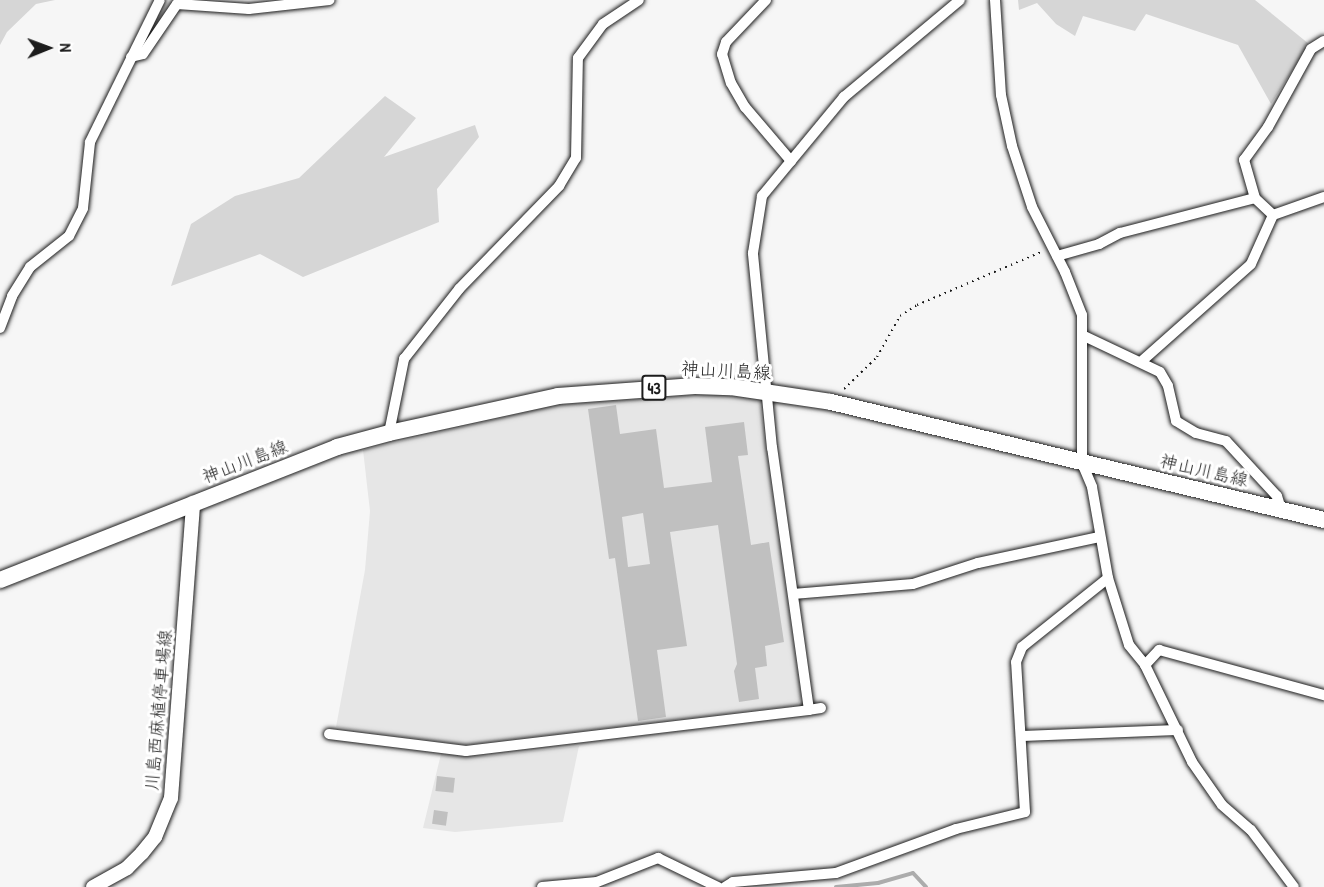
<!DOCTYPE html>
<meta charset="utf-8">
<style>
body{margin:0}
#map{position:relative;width:1324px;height:887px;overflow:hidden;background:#f6f6f6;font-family:"Patrick Hand","Klee One",sans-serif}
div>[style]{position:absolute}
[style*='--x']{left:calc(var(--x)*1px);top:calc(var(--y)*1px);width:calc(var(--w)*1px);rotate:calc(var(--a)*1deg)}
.built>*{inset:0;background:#e6e6e6}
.green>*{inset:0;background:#d6d6d6}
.stream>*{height:4px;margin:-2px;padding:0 2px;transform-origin:2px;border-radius:2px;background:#acacac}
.building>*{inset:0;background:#c0c0c0;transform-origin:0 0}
.path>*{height:2px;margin-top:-1px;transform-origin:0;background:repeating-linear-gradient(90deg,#1c1c1c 0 1.5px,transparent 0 6px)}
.roads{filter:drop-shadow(0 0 2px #1c1c1c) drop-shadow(0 0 2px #1c1c1c)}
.minor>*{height:10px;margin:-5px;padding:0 5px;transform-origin:5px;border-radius:5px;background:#fff}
.secondary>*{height:14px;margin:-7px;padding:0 7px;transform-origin:7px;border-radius:7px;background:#fff}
.primary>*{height:16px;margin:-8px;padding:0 8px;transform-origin:8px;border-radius:8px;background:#fff}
span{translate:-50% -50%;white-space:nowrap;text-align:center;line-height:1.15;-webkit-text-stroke:6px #fff;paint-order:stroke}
.shield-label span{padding:2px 4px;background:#fff;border:2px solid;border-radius:4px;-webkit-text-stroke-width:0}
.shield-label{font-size:16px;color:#1c1c1c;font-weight:700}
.street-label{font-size:18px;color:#1c1c1c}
.north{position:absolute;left:18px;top:18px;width:60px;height:60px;-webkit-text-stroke:4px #fff;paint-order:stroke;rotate:89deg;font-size:16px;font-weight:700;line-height:24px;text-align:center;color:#1c1c1c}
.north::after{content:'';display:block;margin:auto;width:21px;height:27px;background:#1c1c1c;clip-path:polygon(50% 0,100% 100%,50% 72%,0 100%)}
</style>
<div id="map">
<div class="built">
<div style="clip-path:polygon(711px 394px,759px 399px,801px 696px,798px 705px,464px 745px,336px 727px,365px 570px,370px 511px,363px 450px,557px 405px)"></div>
<div style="clip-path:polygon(579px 746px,563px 822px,455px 832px,423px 828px,441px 754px,488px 756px)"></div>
</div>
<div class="green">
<div style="clip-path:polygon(0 0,55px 0,36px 4px,7px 32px,0 45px)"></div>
<div style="clip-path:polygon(1018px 0,1255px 0,1309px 44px,1271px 104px,1238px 45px,1146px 14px,1135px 31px,1083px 16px,1075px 36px,1056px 24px,1037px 3px,1019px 10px)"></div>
<div style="clip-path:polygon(385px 96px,416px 118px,384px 157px,475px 125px,479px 137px,437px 189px,439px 222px,303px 277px,260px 254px,171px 286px,191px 224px,235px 196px,299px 178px)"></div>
</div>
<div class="stream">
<div style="--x:836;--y:887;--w:42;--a:-5.4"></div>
<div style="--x:878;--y:883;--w:36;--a:-16"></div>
<div style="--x:913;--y:873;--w:19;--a:47"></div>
</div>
<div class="building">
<div style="clip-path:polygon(evenodd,616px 405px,620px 434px,656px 429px,664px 488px,712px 482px,705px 427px,744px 422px,748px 455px,738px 456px,751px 545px,769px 542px,784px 642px,765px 646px,767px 666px,755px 668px,759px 699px,739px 702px,734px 671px,737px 664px,718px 525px,670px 532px,687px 646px,657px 650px,666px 717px,638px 721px,615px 558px,609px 559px,588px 409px,616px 405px,643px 513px,650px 564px,628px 567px,622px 517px,643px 513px)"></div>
<div style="left:437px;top:776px;width:18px;height:15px;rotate:6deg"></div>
<div style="left:434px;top:810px;width:14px;height:14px;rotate:8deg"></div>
</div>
<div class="path">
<div style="--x:844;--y:389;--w:46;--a:-44.1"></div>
<div style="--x:877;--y:357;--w:47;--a:-60.7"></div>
<div style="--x:900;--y:316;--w:20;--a:-33"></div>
<div style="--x:917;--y:305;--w:135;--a:-23.1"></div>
</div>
<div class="roads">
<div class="minor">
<div style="--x:766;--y:0;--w:58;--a:133.6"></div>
<div style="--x:726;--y:42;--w:13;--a:108"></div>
<div style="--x:722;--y:54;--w:30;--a:73"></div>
<div style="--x:731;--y:83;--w:28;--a:60"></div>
<div style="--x:745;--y:107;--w:71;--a:49.6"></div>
<div style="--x:995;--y:0;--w:95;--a:86.4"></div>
<div style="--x:1001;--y:95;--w:52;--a:77.8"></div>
<div style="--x:1012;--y:146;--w:64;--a:71.8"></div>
<div style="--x:1032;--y:207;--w:73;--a:63.1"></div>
<div style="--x:1065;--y:272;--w:46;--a:68.4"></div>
<div style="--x:1082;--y:315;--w:148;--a:90"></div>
<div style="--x:1082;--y:463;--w:26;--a:67"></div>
<div style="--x:1092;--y:487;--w:92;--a:80"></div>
<div style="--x:1108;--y:578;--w:70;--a:72.6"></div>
<div style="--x:1129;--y:645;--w:26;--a:51"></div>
<div style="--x:1145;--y:665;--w:108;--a:64.1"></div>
<div style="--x:1192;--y:762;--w:52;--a:55.1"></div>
<div style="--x:1222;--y:805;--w:38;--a:41"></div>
<div style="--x:1251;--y:830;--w:71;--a:53"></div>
<div style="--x:131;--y:57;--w:12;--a:-14"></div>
<div style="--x:143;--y:54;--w:60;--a:-55.8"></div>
<div style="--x:177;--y:4;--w:72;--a:4"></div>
<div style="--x:249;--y:9;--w:81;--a:-6.4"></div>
<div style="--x:1273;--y:215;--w:25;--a:-137"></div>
<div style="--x:1255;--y:198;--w:40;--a:-106"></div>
<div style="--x:1244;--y:160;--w:41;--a:-54"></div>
<div style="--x:1268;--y:127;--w:89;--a:-61.1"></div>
<div style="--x:1311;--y:49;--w:15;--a:-32"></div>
<div style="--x:1057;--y:256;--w:44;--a:-15.9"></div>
<div style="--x:1099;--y:244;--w:24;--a:-28"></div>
<div style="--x:1120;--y:233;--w:139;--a:-14.5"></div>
<div style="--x:0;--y:328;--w:34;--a:-69"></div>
<div style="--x:12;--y:296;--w:34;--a:-58"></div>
<div style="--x:30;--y:267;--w:50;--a:-38.5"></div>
<div style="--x:69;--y:236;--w:31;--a:-63"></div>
<div style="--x:83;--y:208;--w:66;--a:-83.9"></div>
<div style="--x:90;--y:142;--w:158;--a:-63.8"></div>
<div style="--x:1082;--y:335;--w:86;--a:25.4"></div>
<div style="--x:1160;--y:372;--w:16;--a:60"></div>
<div style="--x:1168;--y:386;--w:36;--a:77"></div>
<div style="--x:1176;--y:421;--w:23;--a:31"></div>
<div style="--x:1196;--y:433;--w:31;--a:15"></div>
<div style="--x:1226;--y:441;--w:75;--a:47.2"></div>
<div style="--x:1277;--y:496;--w:14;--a:73"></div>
<div style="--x:1143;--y:360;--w:144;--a:-41.6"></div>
<div style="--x:1251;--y:264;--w:54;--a:-65.8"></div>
<div style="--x:1273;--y:215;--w:54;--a:-19.4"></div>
<div style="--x:389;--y:433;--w:76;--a:-78.5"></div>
<div style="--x:404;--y:359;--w:89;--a:-51.8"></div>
<div style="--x:459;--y:289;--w:144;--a:-45.8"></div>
<div style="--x:559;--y:186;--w:33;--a:-59"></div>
<div style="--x:576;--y:158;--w:100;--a:-88.9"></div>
<div style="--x:578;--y:58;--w:42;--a:-53.7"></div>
<div style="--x:603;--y:24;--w:43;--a:-33.7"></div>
<div style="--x:793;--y:594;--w:120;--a:-4.8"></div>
<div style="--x:913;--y:584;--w:68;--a:-17.9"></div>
<div style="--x:978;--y:563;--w:124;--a:-12.1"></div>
<div style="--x:1145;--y:665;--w:21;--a:-47"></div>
<div style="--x:1159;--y:650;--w:171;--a:15.3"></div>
<div style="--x:821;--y:708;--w:12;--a:171"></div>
<div style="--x:809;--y:710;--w:265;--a:-98"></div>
<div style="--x:772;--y:448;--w:196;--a:-95.6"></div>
<div style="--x:753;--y:253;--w:58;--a:-81"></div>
<div style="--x:762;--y:196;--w:129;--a:-50.4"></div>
<div style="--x:844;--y:97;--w:151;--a:-39.9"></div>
<div style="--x:329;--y:734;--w:138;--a:7.1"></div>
<div style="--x:466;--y:751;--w:345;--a:-6.8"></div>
<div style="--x:1021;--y:736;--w:157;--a:-2.2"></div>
<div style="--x:542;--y:887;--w:55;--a:-5.2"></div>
<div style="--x:597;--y:882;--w:66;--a:-21.5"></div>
<div style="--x:658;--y:858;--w:67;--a:25.8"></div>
<div style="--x:725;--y:887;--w:9;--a:-32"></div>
<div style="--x:733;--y:882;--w:103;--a:-5"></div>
<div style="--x:836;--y:873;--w:128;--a:-20.1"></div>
<div style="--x:956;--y:829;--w:71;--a:-13.8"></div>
<div style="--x:1025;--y:812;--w:150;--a:-93.4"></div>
<div style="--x:1016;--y:662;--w:16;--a:-68"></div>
<div style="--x:1022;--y:647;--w:110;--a:-38.7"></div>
</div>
<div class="secondary">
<div style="--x:93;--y:887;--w:39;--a:-29"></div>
<div style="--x:127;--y:868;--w:21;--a:-45"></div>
<div style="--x:142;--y:853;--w:21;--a:-51"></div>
<div style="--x:155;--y:837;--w:42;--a:-67.7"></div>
<div style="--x:171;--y:798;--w:296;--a:-85.7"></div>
</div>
<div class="primary">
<div style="--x:0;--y:580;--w:362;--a:-21.5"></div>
<div style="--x:337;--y:447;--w:54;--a:-15.1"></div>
<div style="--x:389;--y:433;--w:173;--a:-12.3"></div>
<div style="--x:558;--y:396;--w:137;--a:-4.2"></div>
<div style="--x:695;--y:386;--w:36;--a:2"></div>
<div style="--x:731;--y:387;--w:101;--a:8.5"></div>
<div style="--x:831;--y:402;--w:507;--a:13.46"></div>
</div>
</div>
<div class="shield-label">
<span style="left:654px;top:388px">43</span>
</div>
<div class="street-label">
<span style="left:726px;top:371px;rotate:3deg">神山川島線</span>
<span style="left:245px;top:462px;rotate:-21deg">神山川島線</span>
<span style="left:1204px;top:471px;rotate:13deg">神山川島線</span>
<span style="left:159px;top:710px;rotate:-85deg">川島西麻植停車場線</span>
</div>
<div class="north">N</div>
</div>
